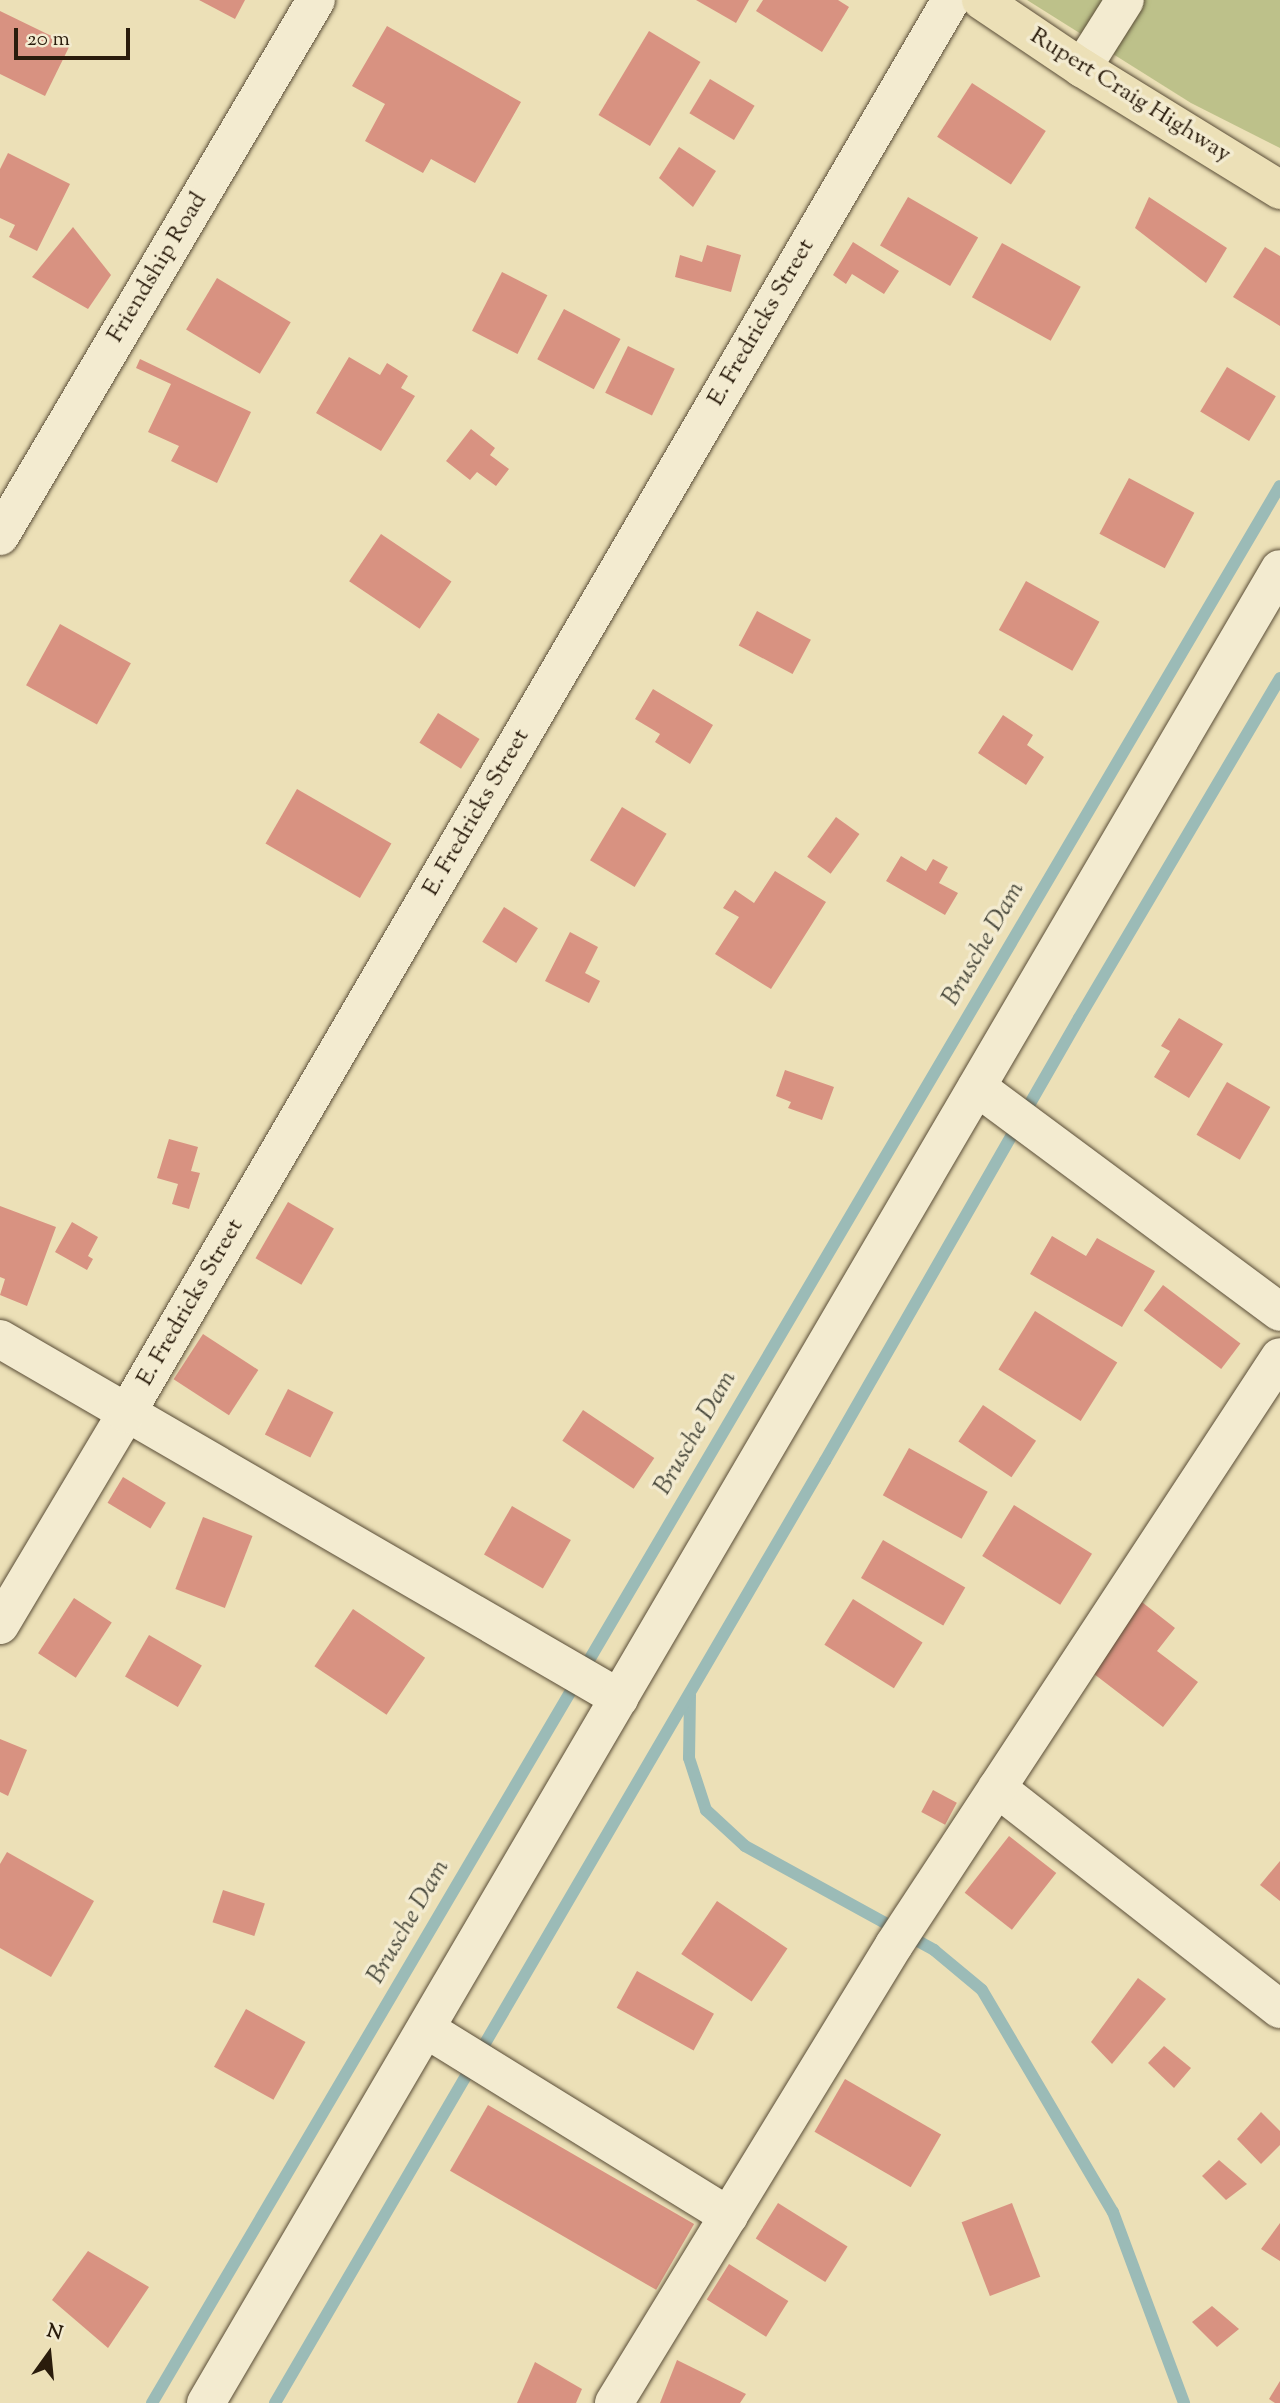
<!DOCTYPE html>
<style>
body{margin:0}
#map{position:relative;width:1280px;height:2403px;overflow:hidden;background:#ece0b7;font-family:"Sorts Mill Goudy",serif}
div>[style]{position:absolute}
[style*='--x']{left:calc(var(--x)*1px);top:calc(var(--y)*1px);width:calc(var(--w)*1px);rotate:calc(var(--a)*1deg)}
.green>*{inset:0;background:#bdc18a}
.stream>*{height:12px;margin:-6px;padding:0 6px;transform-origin:6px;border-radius:6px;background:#9bbbb7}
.building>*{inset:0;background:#d89281;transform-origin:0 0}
.roads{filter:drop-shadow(0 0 2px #5a4d37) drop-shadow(0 0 2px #5a4d37)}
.minor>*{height:38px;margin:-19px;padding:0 19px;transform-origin:19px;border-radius:19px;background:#f3ebd0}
.major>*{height:38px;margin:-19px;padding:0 19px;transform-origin:19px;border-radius:19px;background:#ece0b7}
span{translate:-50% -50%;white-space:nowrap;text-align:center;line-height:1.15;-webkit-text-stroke:7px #f3ebd0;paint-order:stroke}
.street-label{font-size:24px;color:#2a1c0c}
.water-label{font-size:26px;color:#4c4c3f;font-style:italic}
.north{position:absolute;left:14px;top:2319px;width:70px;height:70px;-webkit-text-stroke:5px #f3ebd0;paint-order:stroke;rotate:15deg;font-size:19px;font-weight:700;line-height:28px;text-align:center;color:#2a1c0c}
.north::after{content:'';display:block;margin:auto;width:24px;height:32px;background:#2a1c0c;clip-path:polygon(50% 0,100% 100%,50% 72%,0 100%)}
.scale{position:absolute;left:14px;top:28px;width:116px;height:32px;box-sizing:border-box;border:4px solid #2a1c0c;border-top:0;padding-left:9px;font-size:21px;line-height:24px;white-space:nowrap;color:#2a1c0c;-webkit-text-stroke:5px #f3ebd0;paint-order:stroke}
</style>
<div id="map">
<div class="green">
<div style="clip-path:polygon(1027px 0,1280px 0,1280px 148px,1191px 103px)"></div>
</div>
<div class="stream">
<div style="--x:690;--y:1695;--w:63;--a:90.9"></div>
<div style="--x:689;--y:1758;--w:55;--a:71.9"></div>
<div style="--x:706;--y:1810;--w:53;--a:42.7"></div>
<div style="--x:745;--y:1846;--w:216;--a:28.8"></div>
<div style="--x:934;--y:1950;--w:62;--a:39.8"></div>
<div style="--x:982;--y:1990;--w:258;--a:59.5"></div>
<div style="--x:1113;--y:2212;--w:204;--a:69.6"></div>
<div style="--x:152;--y:2403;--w:2224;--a:-59.53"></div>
<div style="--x:275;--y:2403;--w:1091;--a:-59.72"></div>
<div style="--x:825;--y:1461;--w:511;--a:-60.17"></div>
<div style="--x:1079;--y:1018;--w:395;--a:-59.4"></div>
</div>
<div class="building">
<div style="clip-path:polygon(199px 0,245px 0,235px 19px)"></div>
<div style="clip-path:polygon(696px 0,749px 0,736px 23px)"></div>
<div style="clip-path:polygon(763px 0,838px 0,849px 7px,822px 52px,756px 11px)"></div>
<div style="clip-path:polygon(0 11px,70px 45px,45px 96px,0 74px)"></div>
<div style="clip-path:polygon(387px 26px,521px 102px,475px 183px,431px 159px,423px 173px,365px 141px,385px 104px,352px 86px)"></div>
<div style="left:649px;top:31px;width:60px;height:98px;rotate:31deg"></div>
<div style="left:710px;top:79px;width:52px;height:40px;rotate:31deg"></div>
<div style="left:972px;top:83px;width:88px;height:64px;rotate:33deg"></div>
<div style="clip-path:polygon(679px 147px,716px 171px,693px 207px,659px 178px)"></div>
<div style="clip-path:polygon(8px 153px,70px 184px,37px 251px,9px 237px,15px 225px,0 218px,0 169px)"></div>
<div style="left:908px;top:197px;width:81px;height:56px;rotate:30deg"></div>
<div style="clip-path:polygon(1149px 197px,1227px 248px,1206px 283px,1135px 228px)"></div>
<div style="clip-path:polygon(73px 227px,111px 275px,88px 309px,32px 277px)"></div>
<div style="clip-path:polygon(853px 242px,899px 271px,884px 294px,852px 274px,846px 284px,833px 275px)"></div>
<div style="left:1002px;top:243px;width:90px;height:62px;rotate:29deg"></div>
<div style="clip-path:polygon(707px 245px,741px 255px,731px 292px,675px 277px,680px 255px,702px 262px)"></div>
<div style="clip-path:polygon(1265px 247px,1280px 256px,1280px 326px,1233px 297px)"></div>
<div style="left:502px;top:272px;width:51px;height:66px;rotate:27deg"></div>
<div style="left:217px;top:278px;width:86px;height:60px;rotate:31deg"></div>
<div style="left:564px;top:309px;width:64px;height:57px;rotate:28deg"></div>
<div style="left:628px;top:346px;width:52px;height:52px;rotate:26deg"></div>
<div style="clip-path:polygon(349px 357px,380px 375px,387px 363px,408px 376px,401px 388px,415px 396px,381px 451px,316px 413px)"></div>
<div style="clip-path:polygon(140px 359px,251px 412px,217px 483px,171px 461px,179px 446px,148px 432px,171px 384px,136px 368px)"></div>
<div style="left:1227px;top:367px;width:57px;height:52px;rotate:31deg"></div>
<div style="clip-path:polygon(471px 429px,495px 448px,490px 455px,509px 469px,496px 486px,477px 472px,470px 480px,446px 461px)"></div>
<div style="left:1129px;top:478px;width:74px;height:63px;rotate:28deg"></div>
<div style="left:381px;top:534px;width:85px;height:57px;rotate:34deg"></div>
<div style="left:1026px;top:581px;width:84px;height:56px;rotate:29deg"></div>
<div style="left:757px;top:611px;width:61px;height:39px;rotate:28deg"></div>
<div style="left:60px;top:624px;width:81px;height:70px;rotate:29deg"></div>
<div style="clip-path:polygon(653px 689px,713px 725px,690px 764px,655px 742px,660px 734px,635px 719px)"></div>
<div style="left:438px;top:713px;width:49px;height:35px;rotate:32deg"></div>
<div style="clip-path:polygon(1003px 715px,1033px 735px,1027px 745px,1044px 757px,1026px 785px,978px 753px)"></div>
<div style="left:297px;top:789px;width:109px;height:63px;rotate:30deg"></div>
<div style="left:622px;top:807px;width:52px;height:62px;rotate:31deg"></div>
<div style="left:836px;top:817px;width:29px;height:49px;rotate:36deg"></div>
<div style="clip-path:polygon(901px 856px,926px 871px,933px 859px,948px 867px,939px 883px,958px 893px,945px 915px,886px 881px)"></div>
<div style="clip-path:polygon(775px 871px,826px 902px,771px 989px,715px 954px,739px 917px,723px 908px,735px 890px,754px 903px)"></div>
<div style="left:504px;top:907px;width:40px;height:41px;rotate:32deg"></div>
<div style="clip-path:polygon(570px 932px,598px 947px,585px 973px,600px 981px,589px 1003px,545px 981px)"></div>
<div style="clip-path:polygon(1179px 1018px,1223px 1044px,1189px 1098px,1154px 1077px,1170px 1051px,1161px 1046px)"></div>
<div style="clip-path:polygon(785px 1070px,834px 1087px,822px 1120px,788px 1108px,791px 1102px,776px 1096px)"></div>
<div style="left:1227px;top:1082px;width:50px;height:61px;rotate:30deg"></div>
<div style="clip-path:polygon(169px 1139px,198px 1147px,191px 1171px,200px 1173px,189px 1209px,172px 1204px,178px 1184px,157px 1178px)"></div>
<div style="left:288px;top:1202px;width:53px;height:65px;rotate:30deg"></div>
<div style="clip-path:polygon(0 1206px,56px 1227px,27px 1306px,0 1295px,5px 1279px,0 1277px)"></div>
<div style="clip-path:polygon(72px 1222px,98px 1237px,88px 1256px,93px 1259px,87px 1270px,55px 1252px)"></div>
<div style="clip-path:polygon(1052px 1236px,1086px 1256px,1097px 1238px,1155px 1271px,1122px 1327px,1030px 1274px)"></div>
<div style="left:1163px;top:1285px;width:97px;height:32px;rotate:37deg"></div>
<div style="left:1035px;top:1311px;width:97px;height:69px;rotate:32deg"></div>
<div style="left:203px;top:1334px;width:66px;height:54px;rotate:33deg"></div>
<div style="left:288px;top:1389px;width:51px;height:51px;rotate:27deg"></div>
<div style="left:983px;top:1405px;width:64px;height:44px;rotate:34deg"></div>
<div style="left:583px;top:1410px;width:86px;height:37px;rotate:34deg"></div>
<div style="left:909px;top:1448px;width:90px;height:54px;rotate:29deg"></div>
<div style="left:123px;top:1477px;width:50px;height:30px;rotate:31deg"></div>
<div style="left:1014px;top:1505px;width:92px;height:60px;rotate:32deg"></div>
<div style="left:512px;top:1506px;width:68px;height:56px;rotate:30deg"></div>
<div style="left:203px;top:1517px;width:53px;height:77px;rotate:21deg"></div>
<div style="left:883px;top:1540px;width:95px;height:44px;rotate:30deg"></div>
<div style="left:74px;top:1598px;width:45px;height:66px;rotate:33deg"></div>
<div style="left:853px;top:1599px;width:82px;height:54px;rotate:32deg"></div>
<div style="clip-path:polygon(1138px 1599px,1175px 1628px,1157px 1651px,1198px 1682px,1163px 1727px,1085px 1667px)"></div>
<div style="left:353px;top:1609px;width:87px;height:69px;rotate:34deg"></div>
<div style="left:149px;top:1635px;width:61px;height:48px;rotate:30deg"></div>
<div style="clip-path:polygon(0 1739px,27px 1750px,8px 1796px,0 1792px)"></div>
<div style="left:933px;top:1790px;width:27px;height:25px;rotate:28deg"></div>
<div style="left:1009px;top:1836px;width:60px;height:72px;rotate:38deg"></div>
<div style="clip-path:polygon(7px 1852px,94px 1901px,51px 1977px,0 1948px,0 1864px)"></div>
<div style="clip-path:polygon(1280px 1861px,1280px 1901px,1260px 1885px)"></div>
<div style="left:223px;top:1890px;width:44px;height:34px;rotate:18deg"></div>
<div style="left:717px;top:1901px;width:85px;height:64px;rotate:34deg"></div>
<div style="left:637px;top:1971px;width:88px;height:42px;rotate:29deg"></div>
<div style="clip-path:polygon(1138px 1978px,1166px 1999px,1112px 2064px,1091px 2042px)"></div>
<div style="left:246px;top:2009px;width:68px;height:66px;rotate:29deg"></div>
<div style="clip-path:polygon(1164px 2046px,1191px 2068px,1174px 2088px,1148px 2063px)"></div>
<div style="left:845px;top:2079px;width:111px;height:61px;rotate:30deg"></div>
<div style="left:488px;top:2105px;width:238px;height:76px;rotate:30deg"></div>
<div style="clip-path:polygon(1261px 2112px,1280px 2131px,1280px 2145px,1261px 2164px,1237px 2139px)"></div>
<div style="clip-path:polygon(1219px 2160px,1247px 2184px,1226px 2200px,1202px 2176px)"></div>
<div style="left:778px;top:2203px;width:82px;height:42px;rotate:32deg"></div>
<div style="left:1012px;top:2203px;width:79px;height:54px;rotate:69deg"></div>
<div style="clip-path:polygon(1280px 2223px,1280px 2261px,1261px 2249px)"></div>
<div style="clip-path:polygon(88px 2251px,149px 2287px,108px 2348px,52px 2300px)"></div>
<div style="left:729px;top:2264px;width:70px;height:42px;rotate:32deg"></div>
<div style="clip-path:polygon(1212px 2306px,1239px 2329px,1217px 2347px,1192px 2322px)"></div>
<div style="clip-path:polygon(677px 2360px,746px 2394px,740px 2403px,660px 2403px)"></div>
<div style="clip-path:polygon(535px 2362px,582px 2389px,576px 2403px,517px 2403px)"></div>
<div style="clip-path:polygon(1280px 2381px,1280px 2403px,1275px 2403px,1269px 2399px)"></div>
</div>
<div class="roads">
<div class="minor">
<div style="--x:1082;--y:68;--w:80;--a:-57.7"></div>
<div style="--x:0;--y:536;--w:622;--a:-59.48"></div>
<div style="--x:977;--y:1087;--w:377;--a:36.6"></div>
<div style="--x:0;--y:1339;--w:716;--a:30.11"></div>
<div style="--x:0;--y:1625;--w:246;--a:-59.2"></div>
<div style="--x:126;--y:1414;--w:1637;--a:-59.74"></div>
<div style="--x:997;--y:1788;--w:359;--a:38"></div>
<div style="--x:426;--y:2029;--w:356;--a:31.7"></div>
<div style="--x:206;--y:2403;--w:2125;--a:-59.65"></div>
<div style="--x:614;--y:2403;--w:537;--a:-58.56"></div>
<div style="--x:894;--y:1945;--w:703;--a:-56.72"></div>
</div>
<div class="major">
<div style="--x:981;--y:0;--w:122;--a:34"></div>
<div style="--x:1082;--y:68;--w:233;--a:31.6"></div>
</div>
</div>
<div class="street-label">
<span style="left:1130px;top:96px;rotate:32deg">Rupert Craig Highway</span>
<span style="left:158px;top:268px;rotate:-59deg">Friendship Road</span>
<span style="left:762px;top:323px;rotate:-60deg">E. Fredricks Street</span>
<span style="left:477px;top:813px;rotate:-60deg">E. Fredricks Street</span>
<span style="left:191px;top:1303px;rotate:-60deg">E. Fredricks Street</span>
</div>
<div class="water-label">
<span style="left:984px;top:944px;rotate:-60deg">Brusche Dam</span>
<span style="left:696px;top:1433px;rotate:-60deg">Brusche Dam</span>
<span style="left:409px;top:1922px;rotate:-60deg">Brusche Dam</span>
</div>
<div class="north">N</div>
<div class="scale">20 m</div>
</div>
